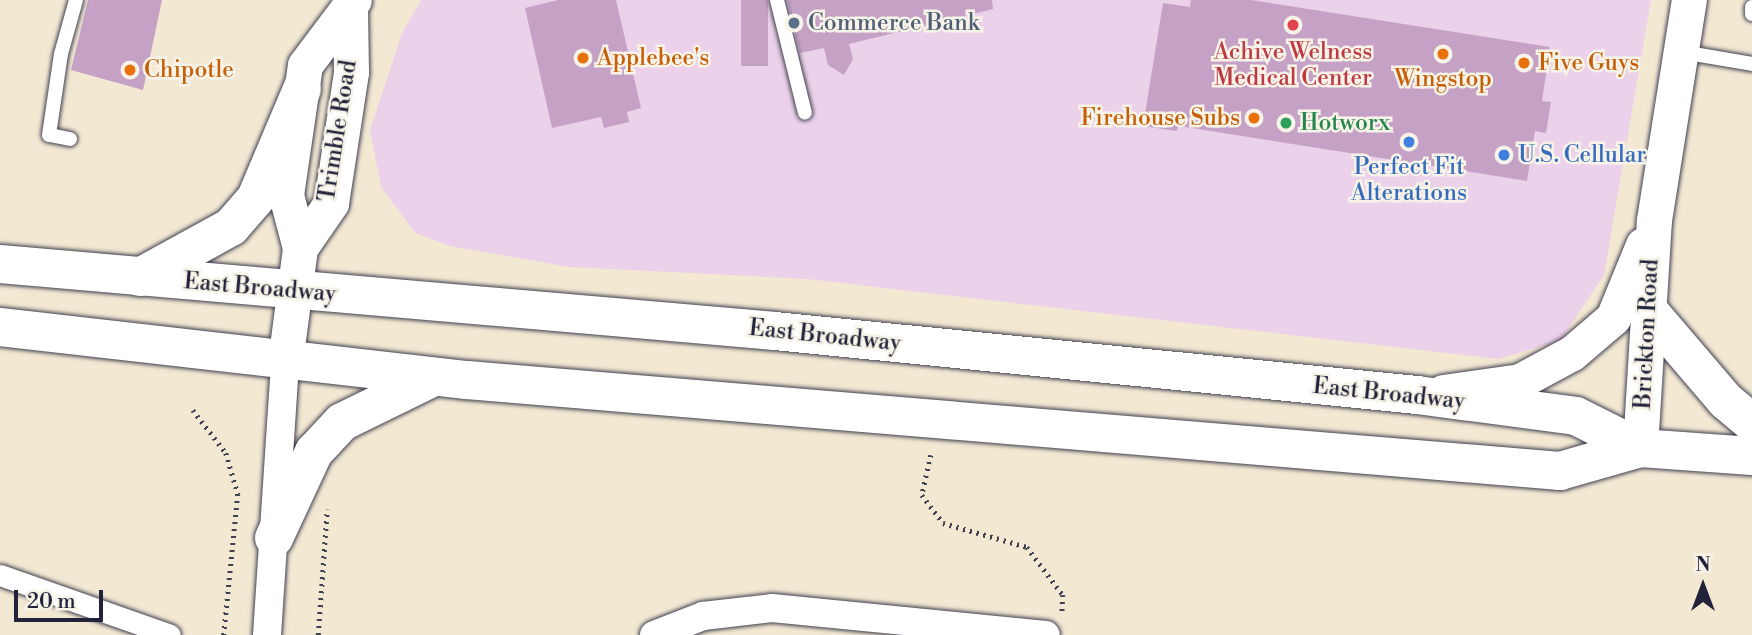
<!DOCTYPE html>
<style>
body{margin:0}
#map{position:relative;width:1752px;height:635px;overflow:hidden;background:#f3e9d3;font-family:"Libre Bodoni",serif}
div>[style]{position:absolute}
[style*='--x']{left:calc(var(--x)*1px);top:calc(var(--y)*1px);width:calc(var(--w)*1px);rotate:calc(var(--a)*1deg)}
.built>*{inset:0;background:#ecd1ea}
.building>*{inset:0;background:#c5a2c5;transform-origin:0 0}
.path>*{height:4.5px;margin-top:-2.25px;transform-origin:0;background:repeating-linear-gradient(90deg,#414052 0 2px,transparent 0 7px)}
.roads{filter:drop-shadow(0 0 2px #414052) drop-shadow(0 0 2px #414052)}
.service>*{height:14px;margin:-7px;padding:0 7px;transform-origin:7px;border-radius:7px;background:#fff}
.pedestrian>*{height:21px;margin:-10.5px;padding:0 10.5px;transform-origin:10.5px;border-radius:10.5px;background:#fff}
.minor>*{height:28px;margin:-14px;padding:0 14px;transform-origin:14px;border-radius:14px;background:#fff}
.tertiary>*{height:35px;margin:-17.5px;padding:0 17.5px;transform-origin:17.5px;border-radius:17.5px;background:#fff}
.primary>*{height:38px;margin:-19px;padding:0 19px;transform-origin:19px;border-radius:19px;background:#fff}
.dots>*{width:19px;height:19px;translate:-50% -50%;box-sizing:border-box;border:4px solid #f7f3e8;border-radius:50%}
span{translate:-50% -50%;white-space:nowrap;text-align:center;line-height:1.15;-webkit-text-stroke:5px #f7f3e8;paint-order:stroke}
.service-label{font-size:23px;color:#4e5e75}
.left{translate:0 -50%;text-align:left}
.health-label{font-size:23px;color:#be3a42}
.food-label{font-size:23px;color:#c56008}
.right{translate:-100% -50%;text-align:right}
.leisure-label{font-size:23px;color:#27864d}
.street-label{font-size:23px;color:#22223b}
.shop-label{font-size:23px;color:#366cbe}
.north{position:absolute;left:1668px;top:551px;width:70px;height:70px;-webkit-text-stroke:5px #f7f3e8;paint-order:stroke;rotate:0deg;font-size:19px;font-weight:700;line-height:28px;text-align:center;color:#22223b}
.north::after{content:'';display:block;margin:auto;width:24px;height:32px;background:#22223b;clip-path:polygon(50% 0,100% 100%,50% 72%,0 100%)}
.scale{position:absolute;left:14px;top:590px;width:89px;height:32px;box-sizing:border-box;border:4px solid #22223b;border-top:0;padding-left:9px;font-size:21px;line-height:24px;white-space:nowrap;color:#22223b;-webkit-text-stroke:5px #f7f3e8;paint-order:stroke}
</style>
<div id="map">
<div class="built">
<div style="clip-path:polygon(421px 0,1651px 0,1604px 275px,1560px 341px,1498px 359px,807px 279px,569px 267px,450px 246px,415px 233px,381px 187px,370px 130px,402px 33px)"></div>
</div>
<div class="building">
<div style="clip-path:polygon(88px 0,162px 0,143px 90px,71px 70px)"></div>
<div style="clip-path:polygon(558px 0,616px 0,641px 108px,627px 112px,629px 122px,604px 128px,601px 117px,552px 128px,525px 8px)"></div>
<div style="left:741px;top:0;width:27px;height:66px"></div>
<div style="clip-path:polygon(787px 0,992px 0,993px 9px,849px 44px,853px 59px,844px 75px,828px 65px,824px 48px,800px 53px)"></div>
<div style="clip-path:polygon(1191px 0,1251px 0,1550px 47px,1542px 101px,1551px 102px,1546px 133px,1535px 131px,1527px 181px,1179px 126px,1176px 131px,1143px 126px,1163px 3px,1190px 7px)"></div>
</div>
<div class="path">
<div style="--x:193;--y:410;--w:54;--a:52.5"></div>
<div style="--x:226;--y:453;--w:43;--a:73.7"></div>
<div style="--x:238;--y:494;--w:142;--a:95.7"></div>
<div style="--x:931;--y:455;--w:41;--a:102.7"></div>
<div style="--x:922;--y:495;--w:35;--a:53"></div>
<div style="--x:943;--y:523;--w:87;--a:15.9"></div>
<div style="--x:1027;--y:547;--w:60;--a:53.1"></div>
<div style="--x:1063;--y:595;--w:17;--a:93"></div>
<div style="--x:318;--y:635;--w:126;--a:-85.9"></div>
</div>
<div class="roads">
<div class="service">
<div style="--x:777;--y:0;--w:116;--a:76.1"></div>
<div style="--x:1752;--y:7;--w:7;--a:90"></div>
<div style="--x:1682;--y:52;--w:71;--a:9.7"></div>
<div style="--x:70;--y:139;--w:21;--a:-169"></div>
<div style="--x:49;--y:135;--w:82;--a:-81.6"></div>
<div style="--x:61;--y:54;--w:56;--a:-74.5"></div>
</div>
<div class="pedestrian">
<div style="--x:0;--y:575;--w:180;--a:19.4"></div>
</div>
<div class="minor">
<div style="--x:267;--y:635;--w:274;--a:-86.2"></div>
<div style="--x:654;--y:635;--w:53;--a:-21.2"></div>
<div style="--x:703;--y:616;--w:69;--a:-6.6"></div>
<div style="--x:772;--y:608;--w:275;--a:5.6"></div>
</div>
<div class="tertiary">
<div style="--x:300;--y:248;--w:55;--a:-55.4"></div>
<div style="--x:331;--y:203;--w:133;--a:-81.3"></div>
<div style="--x:351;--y:72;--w:66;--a:-90.9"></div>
<div style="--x:285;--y:362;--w:115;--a:-82.5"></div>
<div style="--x:300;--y:248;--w:55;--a:-104.8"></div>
<div style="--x:286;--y:195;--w:131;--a:-81.7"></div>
<div style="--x:305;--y:65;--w:81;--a:-53"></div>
<div style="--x:1443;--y:392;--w:78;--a:-8.1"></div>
<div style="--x:1520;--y:381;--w:59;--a:-28.3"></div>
<div style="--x:1572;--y:353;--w:54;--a:-40.5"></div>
<div style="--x:1613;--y:318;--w:79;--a:-67.7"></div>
<div style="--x:1640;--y:448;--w:228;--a:-86.5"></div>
<div style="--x:1654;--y:220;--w:223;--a:-81"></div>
</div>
<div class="primary">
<div style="--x:0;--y:264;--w:778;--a:4.94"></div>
<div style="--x:775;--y:331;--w:645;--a:5.69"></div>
<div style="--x:1417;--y:395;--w:160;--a:7.5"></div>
<div style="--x:1576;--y:416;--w:72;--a:26.6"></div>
<div style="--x:140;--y:277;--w:104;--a:-28.8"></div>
<div style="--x:231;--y:227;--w:38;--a:-49"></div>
<div style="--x:256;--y:198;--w:118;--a:-67.1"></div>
<div style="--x:1649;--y:311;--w:118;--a:49.5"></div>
<div style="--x:1726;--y:401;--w:34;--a:40"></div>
<div style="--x:0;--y:327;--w:470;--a:6.5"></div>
<div style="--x:467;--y:380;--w:1097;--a:4.76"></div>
<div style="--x:1560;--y:471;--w:83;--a:-16"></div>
<div style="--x:1640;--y:448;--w:112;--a:4.1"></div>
<div style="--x:274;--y:538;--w:95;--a:-65.1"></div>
<div style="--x:314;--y:452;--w:41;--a:-47"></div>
<div style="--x:342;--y:422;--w:100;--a:-26.1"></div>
</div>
</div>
<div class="dots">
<div style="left:794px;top:23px;background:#5c6f8a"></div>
<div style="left:1293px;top:25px;background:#e0444e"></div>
<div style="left:1443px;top:54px;background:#e8710a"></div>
<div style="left:583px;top:58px;background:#e8710a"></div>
<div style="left:1524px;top:63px;background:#e8710a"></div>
<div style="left:130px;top:70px;background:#e8710a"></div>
<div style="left:1254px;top:118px;background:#e8710a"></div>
<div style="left:1286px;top:123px;background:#2e9e5b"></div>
<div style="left:1409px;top:142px;background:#3f7fe0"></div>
<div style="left:1504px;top:155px;background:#3f7fe0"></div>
</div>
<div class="service-label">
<span class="left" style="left:808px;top:23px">Commerce Bank</span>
</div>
<div class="health-label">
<span style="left:1293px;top:65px">Achive Welness<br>Medical Center</span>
</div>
<div class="food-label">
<span class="left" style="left:597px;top:58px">Applebee's</span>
<span class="left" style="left:1538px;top:63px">Five Guys</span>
<span class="left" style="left:144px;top:70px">Chipotle</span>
<span style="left:1443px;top:79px">Wingstop</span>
<span class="right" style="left:1240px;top:118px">Firehouse Subs</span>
</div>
<div class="leisure-label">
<span class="left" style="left:1300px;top:123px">Hotworx</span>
</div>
<div class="street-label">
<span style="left:338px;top:131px;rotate:-81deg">Trimble Road</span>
<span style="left:260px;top:288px;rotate:5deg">East Broadway</span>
<span style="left:1647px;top:334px;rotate:-87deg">Brickton Road</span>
<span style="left:825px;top:336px;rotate:6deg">East Broadway</span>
<span style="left:1389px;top:394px;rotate:6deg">East Broadway</span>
</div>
<div class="shop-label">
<span class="left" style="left:1518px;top:155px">U.S. Cellular</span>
<span style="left:1409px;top:180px">Perfect Fit<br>Alterations</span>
</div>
<div class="north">N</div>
<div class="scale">20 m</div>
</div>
